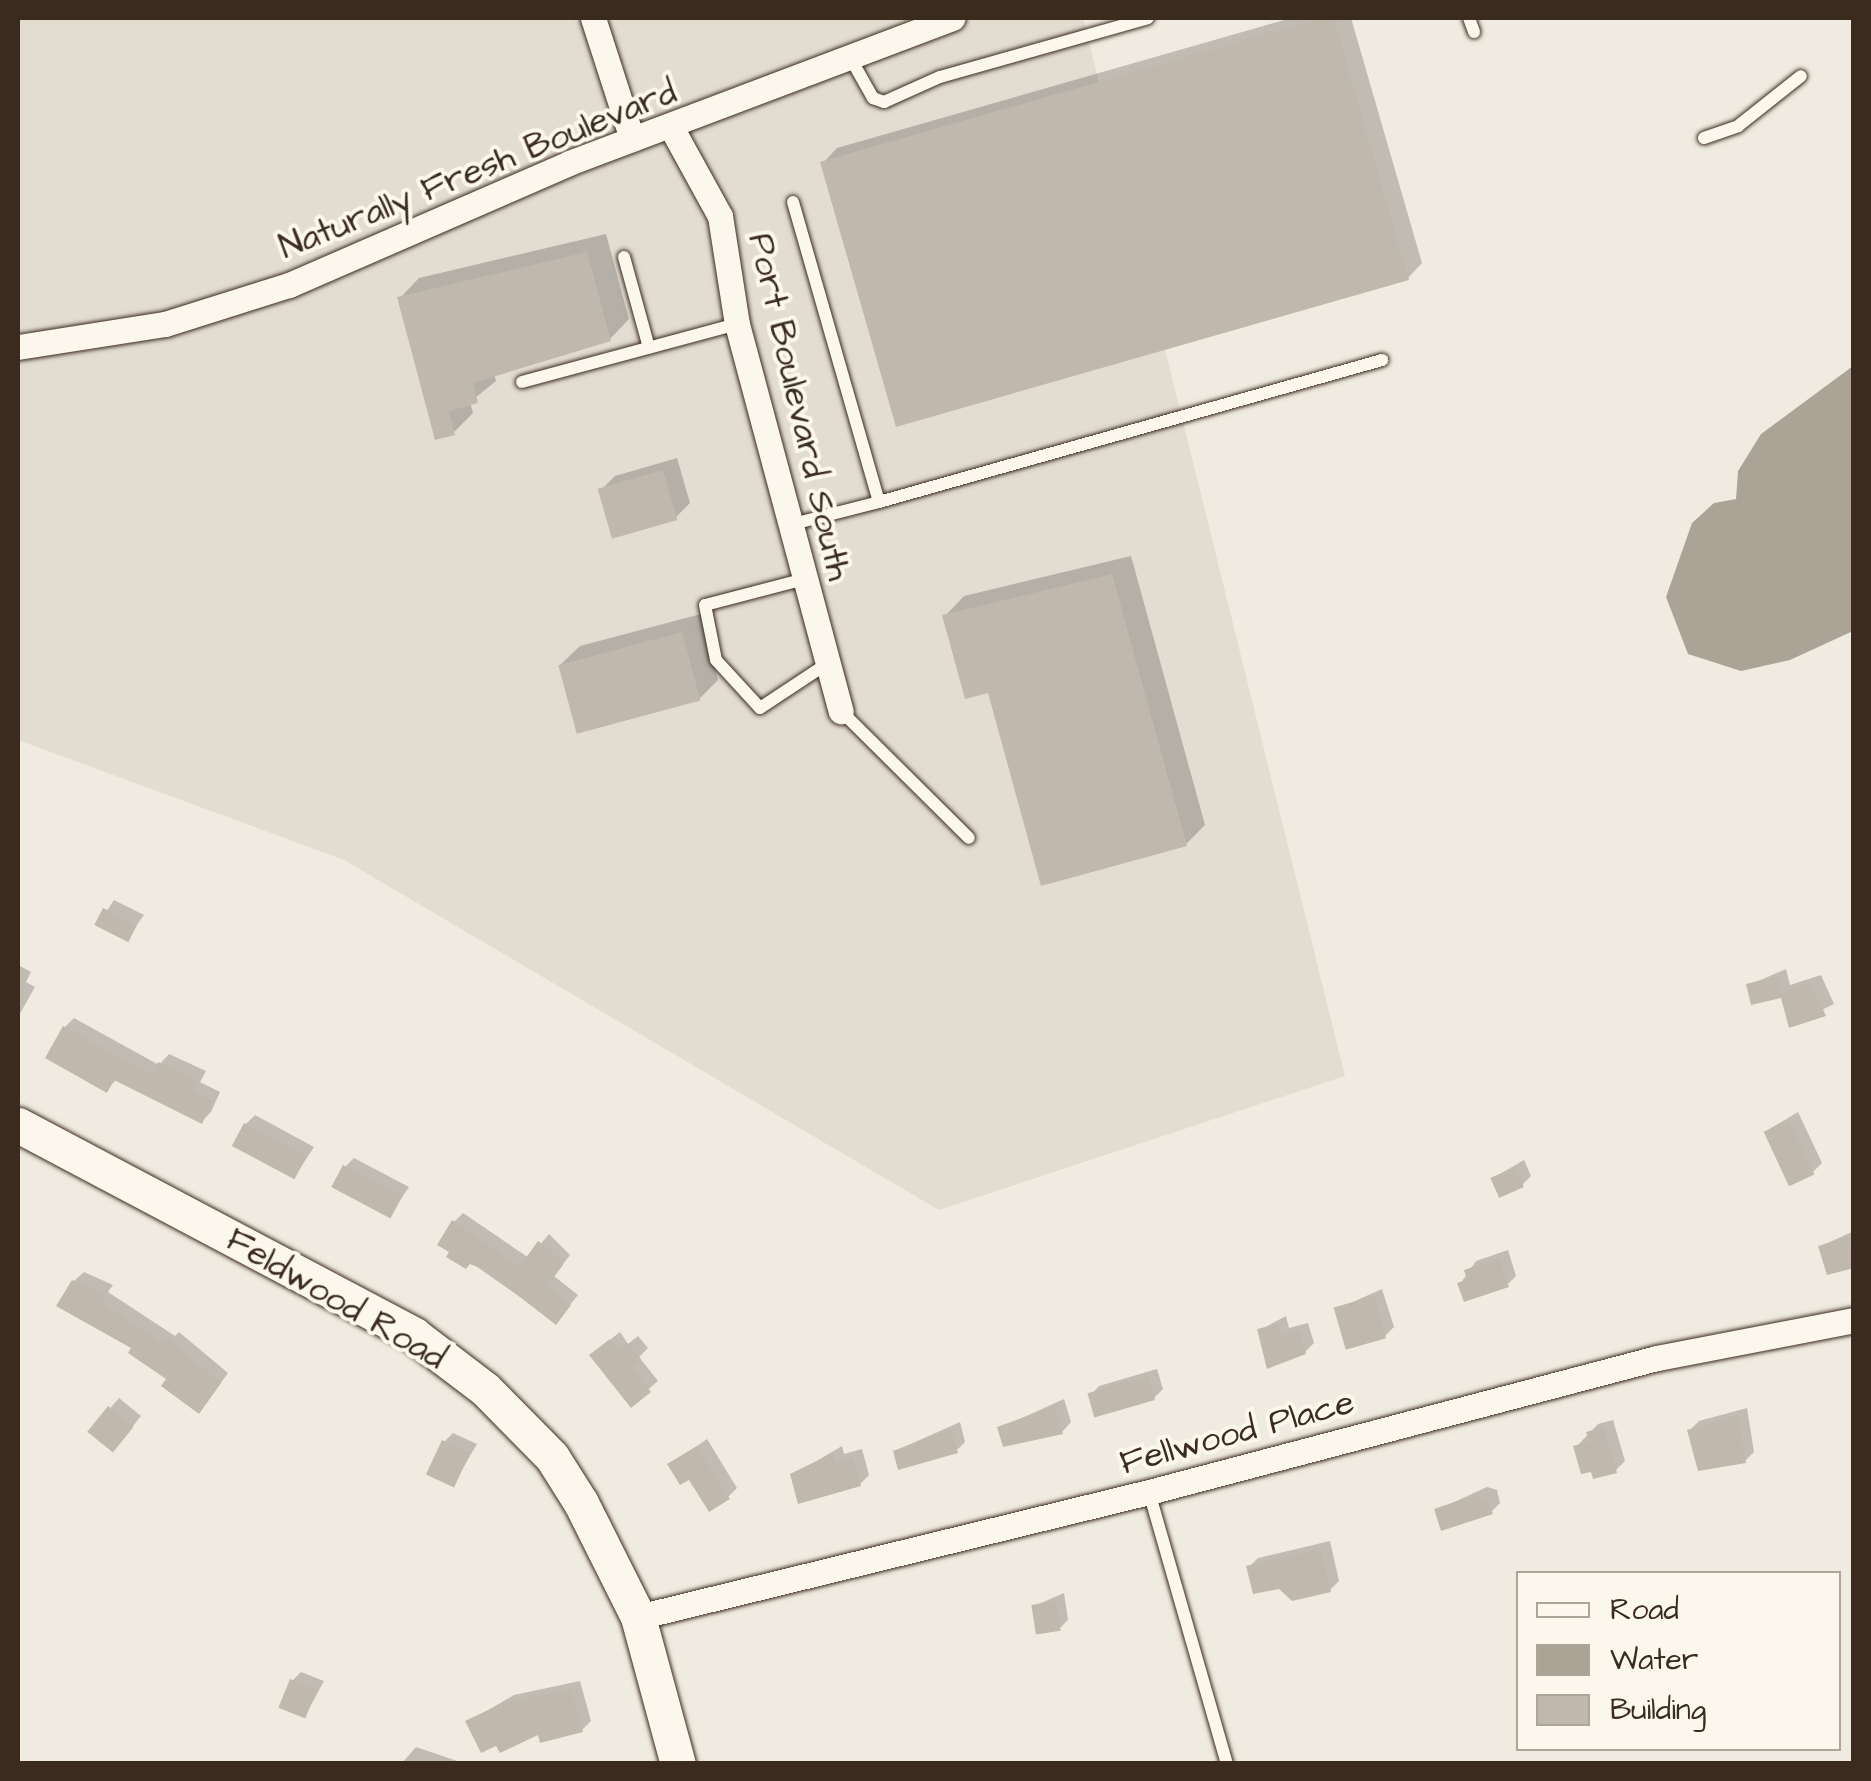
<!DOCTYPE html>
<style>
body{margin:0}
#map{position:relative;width:1871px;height:1781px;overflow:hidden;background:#f0ebe0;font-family:"Architects Daughter",sans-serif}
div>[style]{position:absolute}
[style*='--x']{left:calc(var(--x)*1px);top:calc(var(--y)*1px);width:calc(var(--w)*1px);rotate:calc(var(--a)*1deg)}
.built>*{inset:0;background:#e2dcd1}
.water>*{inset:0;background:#aca397}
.shadow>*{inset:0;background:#0003}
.building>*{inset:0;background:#c0b8ad;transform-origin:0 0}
.roads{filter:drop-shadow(0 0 2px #3b2a1e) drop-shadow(0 0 2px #3b2a1e)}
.lane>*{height:12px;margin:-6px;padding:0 6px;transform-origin:6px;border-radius:6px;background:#fbf7ec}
.street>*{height:25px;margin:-12.5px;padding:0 12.5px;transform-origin:12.5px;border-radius:12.5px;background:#fbf7ec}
.secondary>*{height:35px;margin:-17.5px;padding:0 17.5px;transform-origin:17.5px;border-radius:17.5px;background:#fbf7ec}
span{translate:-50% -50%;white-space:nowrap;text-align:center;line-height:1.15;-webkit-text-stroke:8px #fbf7ec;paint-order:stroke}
.street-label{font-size:35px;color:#3b2a1e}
.frame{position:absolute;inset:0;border:20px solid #3b2a1e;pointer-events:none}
.legend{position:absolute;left:1516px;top:1571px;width:325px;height:180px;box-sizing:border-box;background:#fbf7ec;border:2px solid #aea59a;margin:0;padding:12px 18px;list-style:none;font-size:30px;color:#3b2a1e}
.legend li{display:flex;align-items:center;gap:20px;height:50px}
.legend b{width:50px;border:2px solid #aea59a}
</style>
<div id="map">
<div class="built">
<div style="clip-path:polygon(18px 18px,1083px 18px,1345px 1076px,939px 1210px,344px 860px,18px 740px)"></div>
</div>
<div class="water">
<div style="clip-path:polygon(1853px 366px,1853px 631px,1790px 660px,1741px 671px,1688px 654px,1666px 597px,1692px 523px,1714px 503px,1736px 499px,1738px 471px,1761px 434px)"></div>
</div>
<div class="shadow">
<div style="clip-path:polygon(1291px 18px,1351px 18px,1422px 263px,1408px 278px,823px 163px,837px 148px)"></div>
<div style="clip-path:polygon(606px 234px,629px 319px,610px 339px,494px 374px,496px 381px,470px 402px,473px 413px,454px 432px,400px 298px,419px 278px)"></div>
<div style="clip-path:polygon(677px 458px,690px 503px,675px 518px,601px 490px,615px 476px)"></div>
<div style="clip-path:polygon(1131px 556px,1205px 825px,1186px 844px,990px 690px,945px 616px,964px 596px)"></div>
<div style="clip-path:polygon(701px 614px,718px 680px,699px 699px,560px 665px,580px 646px)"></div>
<div style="clip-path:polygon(114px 900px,144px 915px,127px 939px,98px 924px)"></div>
<div style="clip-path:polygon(18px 965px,31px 972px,26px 982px,35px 987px,18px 1017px)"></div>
<div style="clip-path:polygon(1786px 969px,1790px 985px,1821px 975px,1834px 1004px,1791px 1025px,1782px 995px,1749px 985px)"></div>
<div style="clip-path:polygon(74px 1018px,159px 1065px,169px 1054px,206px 1071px,200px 1082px,220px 1092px,211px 1112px,202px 1121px,117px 1079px,107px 1089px,65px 1027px)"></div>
<div style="clip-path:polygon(1798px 1112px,1822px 1163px,1813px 1172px,1766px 1131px)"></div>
<div style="clip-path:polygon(255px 1115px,314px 1147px,295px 1176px,246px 1124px)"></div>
<div style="clip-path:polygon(354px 1158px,409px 1187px,390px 1215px,345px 1167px)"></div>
<div style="clip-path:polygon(1524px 1160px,1531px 1176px,1522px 1185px,1493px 1178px)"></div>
<div style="clip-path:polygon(463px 1213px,529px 1258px,549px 1234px,570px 1255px,554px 1276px,578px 1295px,556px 1322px,470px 1262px,454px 1222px)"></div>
<div style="clip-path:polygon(1854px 1231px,1854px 1265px,1829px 1272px,1821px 1246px)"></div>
<div style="clip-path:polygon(1508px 1250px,1516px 1276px,1507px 1285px,1460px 1284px,1476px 1261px)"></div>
<div style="clip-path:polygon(84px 1272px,113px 1285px,108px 1292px,175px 1336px,179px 1332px,228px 1373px,207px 1402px,135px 1347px,74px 1281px)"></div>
<div style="clip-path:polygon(1382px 1289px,1394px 1327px,1385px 1336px,1337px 1309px)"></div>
<div style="clip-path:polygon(1286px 1316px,1289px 1328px,1308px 1323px,1314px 1343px,1305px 1352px,1260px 1330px)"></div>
<div style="clip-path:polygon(620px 1332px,628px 1344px,638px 1336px,648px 1348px,639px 1357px,658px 1381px,631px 1404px,602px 1346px)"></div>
<div style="clip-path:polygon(1157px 1369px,1163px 1389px,1154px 1398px,1090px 1396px,1099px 1386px)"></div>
<div style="clip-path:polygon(119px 1398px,141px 1416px,122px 1440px,91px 1431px)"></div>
<div style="clip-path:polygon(1064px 1399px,1071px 1422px,1062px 1432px,1000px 1428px)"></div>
<div style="clip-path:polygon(1747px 1408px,1754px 1452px,1745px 1461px,1690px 1430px,1699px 1421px)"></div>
<div style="clip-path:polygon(1613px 1420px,1625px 1461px,1616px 1470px,1576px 1447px,1598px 1424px)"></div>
<div style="clip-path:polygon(960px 1422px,965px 1442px,956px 1451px,895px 1451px)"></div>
<div style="clip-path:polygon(453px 1433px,477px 1444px,453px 1485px,444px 1442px)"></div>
<div style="clip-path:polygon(707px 1439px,737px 1488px,728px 1497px,670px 1465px)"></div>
<div style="clip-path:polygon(842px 1446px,844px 1454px,862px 1449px,869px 1475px,860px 1484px,793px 1475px)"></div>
<div style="clip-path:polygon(1487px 1487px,1497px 1490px,1500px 1503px,1491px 1512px,1437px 1510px)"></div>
<div style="clip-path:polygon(1330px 1541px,1339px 1581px,1330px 1590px,1280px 1586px,1249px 1567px,1258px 1558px)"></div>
<div style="clip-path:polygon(1064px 1593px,1068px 1620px,1059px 1629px,1034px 1606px)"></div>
<div style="clip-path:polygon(301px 1672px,324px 1681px,305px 1716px,292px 1681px)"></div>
<div style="clip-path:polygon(580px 1681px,591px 1721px,582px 1730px,468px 1722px,514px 1695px)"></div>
<div style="clip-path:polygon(416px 1747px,466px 1764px,401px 1764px)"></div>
</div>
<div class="building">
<div style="clip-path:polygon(1321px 18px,1334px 18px,1409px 280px,896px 427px,820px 162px)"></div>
<div style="clip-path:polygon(587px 252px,611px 341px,473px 383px,478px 403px,449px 411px,455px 435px,435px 440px,397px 297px)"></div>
<div style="left:663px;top:470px;width:52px;height:68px;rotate:74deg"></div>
<div style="clip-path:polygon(1112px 574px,1187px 846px,1041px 886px,988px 693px,965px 699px,942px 615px)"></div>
<div style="left:682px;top:632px;width:71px;height:128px;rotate:75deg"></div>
<div style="left:103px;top:908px;width:38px;height:19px;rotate:27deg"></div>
<div style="clip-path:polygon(1778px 976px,1782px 992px,1811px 983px,1826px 1016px,1789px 1028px,1781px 998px,1751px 1005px,1746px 984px)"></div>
<div style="clip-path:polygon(63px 1026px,152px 1075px,158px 1062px,198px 1080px,193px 1091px,213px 1101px,202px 1124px,114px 1080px,107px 1093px,45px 1058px)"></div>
<div style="left:1789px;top:1120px;width:60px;height:28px;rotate:65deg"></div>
<div style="left:244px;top:1123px;width:71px;height:26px;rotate:28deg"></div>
<div style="left:343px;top:1165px;width:67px;height:25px;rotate:28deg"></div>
<div style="left:1515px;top:1167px;width:22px;height:27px;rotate:66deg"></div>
<div style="clip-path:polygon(452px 1220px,520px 1266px,538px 1241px,556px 1255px,563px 1265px,547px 1286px,571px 1305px,556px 1325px,485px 1270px,470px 1264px,466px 1269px,446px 1257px,449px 1252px,437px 1245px)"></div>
<div style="clip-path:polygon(1848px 1237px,1854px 1268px,1827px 1275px,1818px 1246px)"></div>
<div style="clip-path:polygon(1499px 1258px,1509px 1287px,1464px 1302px,1457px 1283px,1467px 1280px,1464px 1270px)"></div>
<div style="clip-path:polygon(72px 1280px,106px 1295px,101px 1302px,165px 1344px,169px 1339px,221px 1383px,199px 1414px,161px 1386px,166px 1379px,128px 1353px,131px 1348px,56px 1306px)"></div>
<div style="left:1374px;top:1296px;width:44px;height:42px;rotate:74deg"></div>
<div style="clip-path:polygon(1277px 1324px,1280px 1336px,1299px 1330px,1306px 1354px,1267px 1369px,1257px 1329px)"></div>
<div style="clip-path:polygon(610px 1339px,618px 1351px,628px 1343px,641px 1359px,631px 1367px,651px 1392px,631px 1408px,589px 1355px)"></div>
<div style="left:1148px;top:1376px;width:25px;height:63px;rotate:74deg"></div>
<div style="left:108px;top:1406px;width:33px;height:33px;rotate:39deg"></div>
<div style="clip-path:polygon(1055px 1406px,1063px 1434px,1003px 1447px,997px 1427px)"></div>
<div style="clip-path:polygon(1738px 1415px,1746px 1463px,1698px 1471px,1687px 1430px)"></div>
<div style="clip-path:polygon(1604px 1427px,1617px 1473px,1593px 1479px,1591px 1472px,1581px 1474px,1573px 1446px,1589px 1442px,1586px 1432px)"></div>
<div style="clip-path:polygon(951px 1429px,958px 1453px,898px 1470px,893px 1451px)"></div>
<div style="left:442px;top:1440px;width:31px;height:38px;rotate:25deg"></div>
<div style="clip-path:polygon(697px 1446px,730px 1499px,709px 1512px,689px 1480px,680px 1485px,667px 1464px)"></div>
<div style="clip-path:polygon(833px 1453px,835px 1462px,853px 1457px,861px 1486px,798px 1504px,790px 1474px)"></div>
<div style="clip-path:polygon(1478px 1494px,1480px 1500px,1488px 1498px,1493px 1514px,1441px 1531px,1434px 1509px)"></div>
<div style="clip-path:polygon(1321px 1549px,1331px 1592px,1292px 1601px,1279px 1589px,1253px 1594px,1246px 1566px)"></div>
<div style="left:1056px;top:1601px;width:30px;height:25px;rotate:81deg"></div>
<div style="left:290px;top:1679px;width:29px;height:31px;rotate:22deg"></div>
<div style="clip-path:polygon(572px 1689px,583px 1732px,540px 1743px,538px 1735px,500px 1753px,496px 1746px,481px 1753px,465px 1721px,503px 1703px)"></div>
</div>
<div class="roads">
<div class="lane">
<div style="--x:1469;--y:18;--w:15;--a:70"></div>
<div style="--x:851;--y:59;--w:45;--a:60.6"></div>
<div style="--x:873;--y:98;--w:12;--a:20"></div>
<div style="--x:884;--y:102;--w:61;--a:-24.1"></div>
<div style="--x:940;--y:77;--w:216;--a:-15.8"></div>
<div style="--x:1704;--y:138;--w:36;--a:-19"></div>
<div style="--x:1738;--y:126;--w:80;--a:-38.4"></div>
<div style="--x:624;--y:257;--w:94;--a:74.6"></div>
<div style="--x:522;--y:382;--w:223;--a:-15.1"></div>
<div style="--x:879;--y:502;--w:523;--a:-15.76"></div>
<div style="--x:789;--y:525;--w:93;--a:-14.3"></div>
<div style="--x:879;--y:502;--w:312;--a:-106"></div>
<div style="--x:801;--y:580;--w:99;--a:165.4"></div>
<div style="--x:705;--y:605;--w:56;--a:78.7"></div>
<div style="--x:716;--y:660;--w:65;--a:47.5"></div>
<div style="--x:760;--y:708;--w:78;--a:-33.5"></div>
<div style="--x:841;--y:711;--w:180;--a:44.8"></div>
<div style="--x:1149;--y:1492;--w:283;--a:74"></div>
</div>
<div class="street">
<div style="--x:593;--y:18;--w:127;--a:72.1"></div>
<div style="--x:671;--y:127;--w:102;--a:61.2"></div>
<div style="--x:720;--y:216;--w:109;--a:81.1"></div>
<div style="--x:737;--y:324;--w:401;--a:75"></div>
<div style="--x:18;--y:347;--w:149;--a:-8.9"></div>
<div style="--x:165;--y:324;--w:130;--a:-17.5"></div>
<div style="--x:289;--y:285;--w:305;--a:-23.5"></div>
<div style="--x:569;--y:163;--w:410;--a:-20.7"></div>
<div style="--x:638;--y:1617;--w:526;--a:-13.75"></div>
<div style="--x:1149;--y:1492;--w:525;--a:-14.78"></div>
<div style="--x:1657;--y:1358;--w:201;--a:-10.9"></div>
</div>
<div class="secondary">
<div style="--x:18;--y:1125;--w:448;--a:27.9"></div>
<div style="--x:414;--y:1335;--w:89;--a:37.3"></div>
<div style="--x:485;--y:1389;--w:95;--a:45.4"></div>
<div style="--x:552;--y:1457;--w:54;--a:57.8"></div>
<div style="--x:581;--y:1503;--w:127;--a:63.4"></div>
<div style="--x:638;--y:1617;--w:152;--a:74.8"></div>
</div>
</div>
<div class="street-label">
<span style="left:478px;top:170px;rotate:-22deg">Naturally Fresh Boulevard</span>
<span style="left:799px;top:407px;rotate:77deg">Port Boulevard South</span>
<span style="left:336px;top:1299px;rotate:30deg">Feldwood Road</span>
<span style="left:1237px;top:1433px;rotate:-15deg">Fellwood Place</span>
</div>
<div class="frame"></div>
<ul class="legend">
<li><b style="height:12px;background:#fbf7ec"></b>Road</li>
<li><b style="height:28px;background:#aca397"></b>Water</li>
<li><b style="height:28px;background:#c0b8ad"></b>Building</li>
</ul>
</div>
